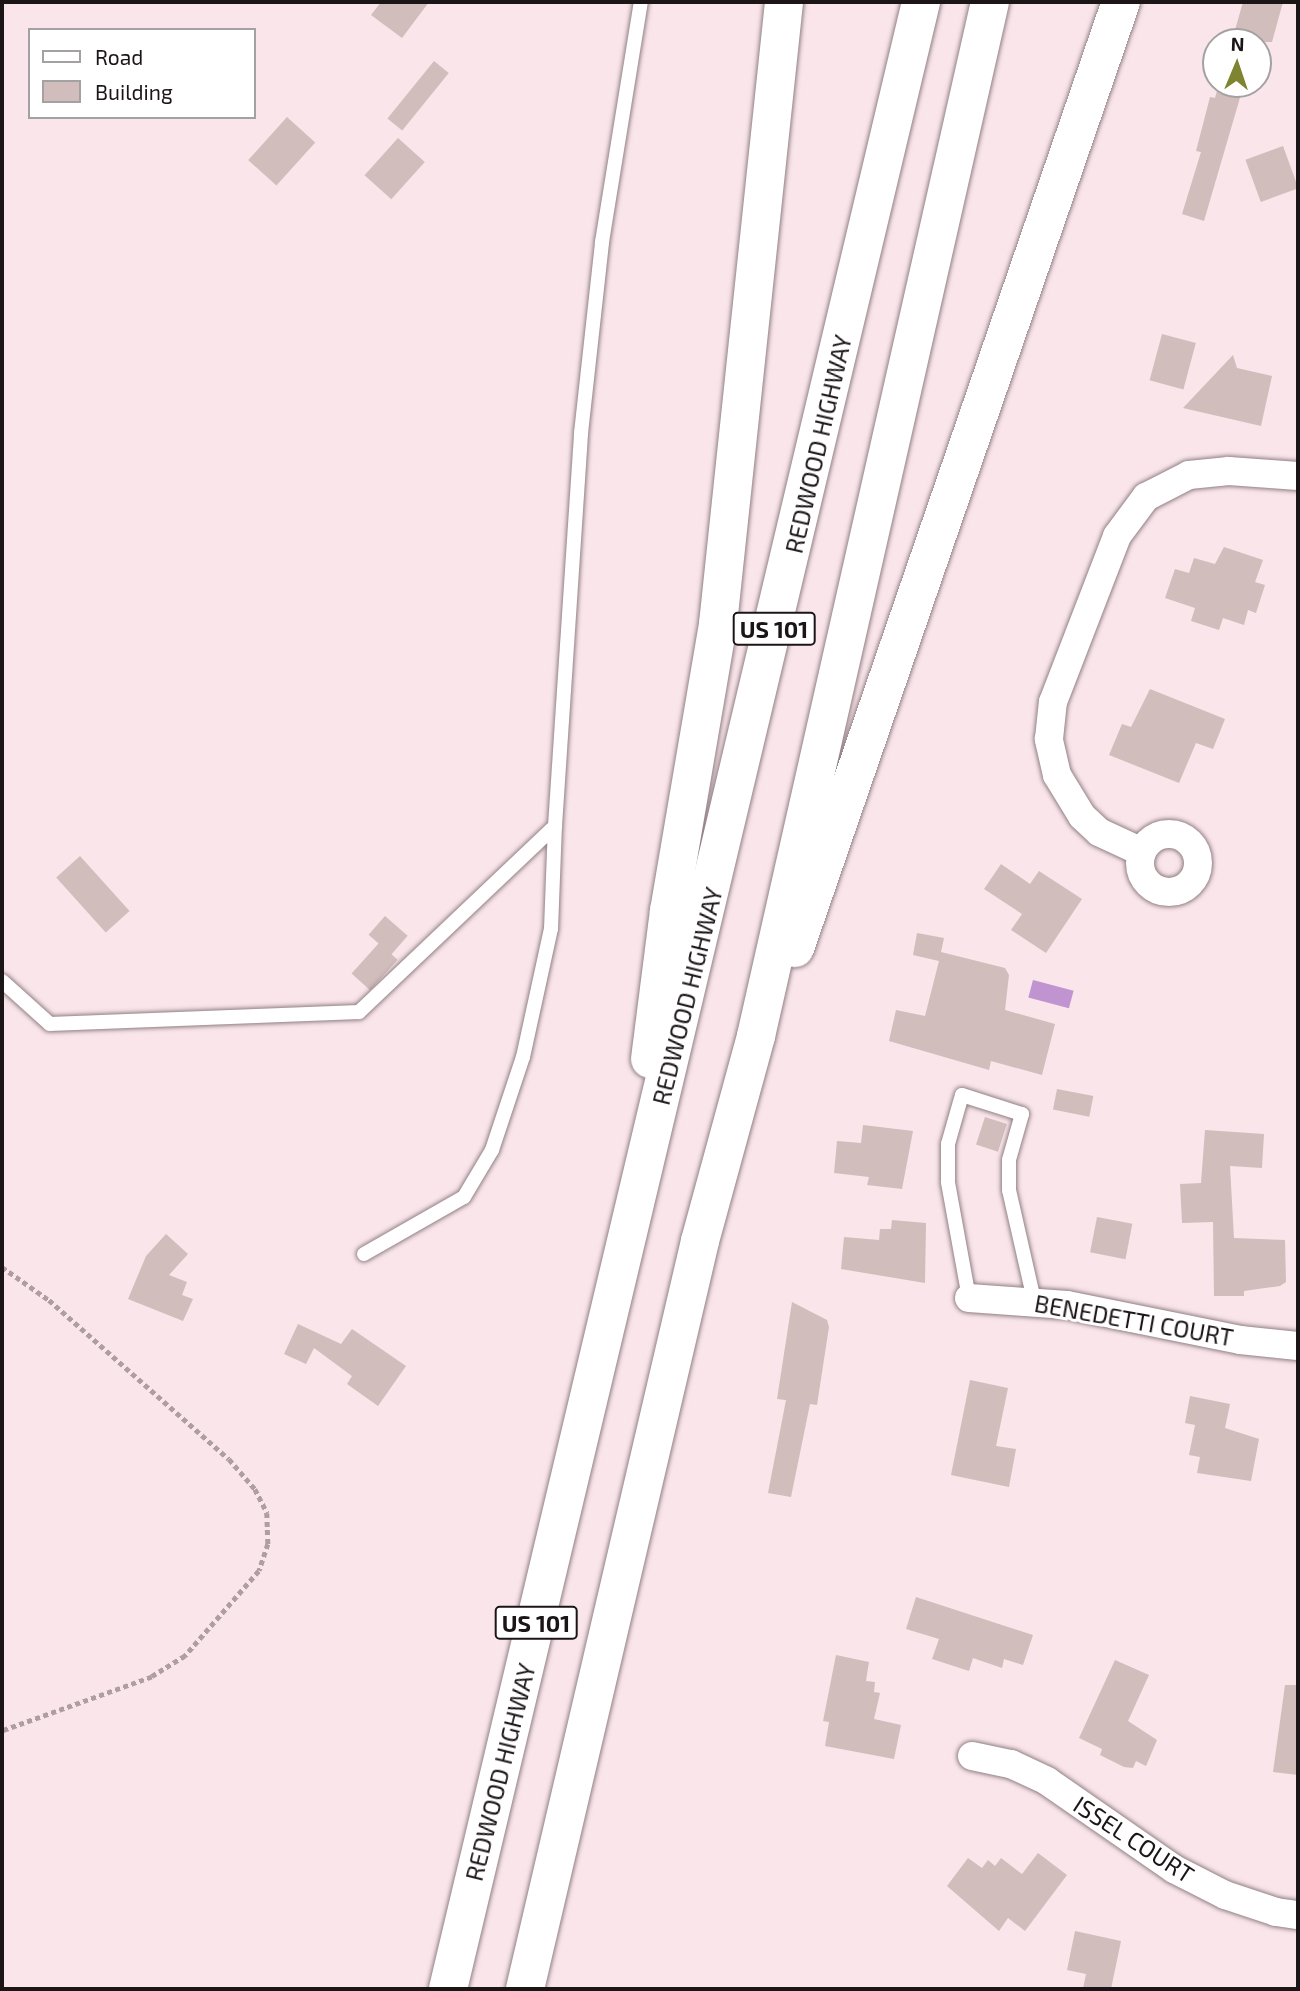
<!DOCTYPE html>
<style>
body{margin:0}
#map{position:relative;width:1300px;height:1991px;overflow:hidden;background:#f9e5ea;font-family:"Exo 2",sans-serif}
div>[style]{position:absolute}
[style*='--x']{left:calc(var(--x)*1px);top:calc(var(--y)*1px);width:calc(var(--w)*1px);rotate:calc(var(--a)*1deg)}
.water>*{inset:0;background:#c093d1;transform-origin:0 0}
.building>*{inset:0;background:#d1bdbb;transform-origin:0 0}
.path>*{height:4.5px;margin-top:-2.25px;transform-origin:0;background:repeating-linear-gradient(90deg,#ae9ea2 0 5px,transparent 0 8.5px)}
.roads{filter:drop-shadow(0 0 2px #928085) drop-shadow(0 0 2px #928085)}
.service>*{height:14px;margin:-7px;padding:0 7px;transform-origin:7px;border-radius:7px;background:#fff}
.minor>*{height:28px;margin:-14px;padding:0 14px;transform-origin:14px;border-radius:14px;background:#fff}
.minor>.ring{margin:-14px;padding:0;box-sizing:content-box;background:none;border:28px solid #fff;border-radius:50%}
.motorway>*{height:38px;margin:-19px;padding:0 19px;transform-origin:19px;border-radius:19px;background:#fff}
span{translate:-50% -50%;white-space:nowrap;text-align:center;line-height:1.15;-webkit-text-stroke:6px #fff;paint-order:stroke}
.shield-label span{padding:2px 5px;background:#fff;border:2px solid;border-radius:5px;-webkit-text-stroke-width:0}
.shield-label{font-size:23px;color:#1c1517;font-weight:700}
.street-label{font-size:24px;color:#1c1517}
.frame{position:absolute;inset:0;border:4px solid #1c1517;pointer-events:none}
.legend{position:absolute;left:28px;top:28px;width:228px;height:91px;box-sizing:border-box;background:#fff;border:2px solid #a4a1a2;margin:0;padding:9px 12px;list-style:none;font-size:21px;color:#1c1517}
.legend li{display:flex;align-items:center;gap:14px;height:35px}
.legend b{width:35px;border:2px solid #a4a1a2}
.north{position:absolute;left:1202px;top:28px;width:70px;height:70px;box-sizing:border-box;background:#fff;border:2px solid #a4a1a2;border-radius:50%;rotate:2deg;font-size:19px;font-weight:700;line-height:28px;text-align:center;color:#1c1517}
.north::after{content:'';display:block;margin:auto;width:24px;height:32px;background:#7e842f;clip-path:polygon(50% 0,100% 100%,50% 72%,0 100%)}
</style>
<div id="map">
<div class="water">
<div style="left:1033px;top:980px;width:42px;height:18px;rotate:15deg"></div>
</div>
<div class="building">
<div style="clip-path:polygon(381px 2px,429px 2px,402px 38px,371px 15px)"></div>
<div style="clip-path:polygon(1243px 2px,1283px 2px,1272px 42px,1243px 42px,1245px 32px,1235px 30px)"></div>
<div style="left:434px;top:61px;width:19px;height:74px;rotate:39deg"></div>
<div style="clip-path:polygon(1219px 84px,1244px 84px,1204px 221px,1182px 214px,1201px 152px,1196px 151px,1210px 97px,1215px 98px)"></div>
<div style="left:287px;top:117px;width:38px;height:58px;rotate:42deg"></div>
<div style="left:398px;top:138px;width:36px;height:50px;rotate:42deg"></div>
<div style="left:1283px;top:146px;width:45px;height:40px;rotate:70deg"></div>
<div style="left:1162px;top:334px;width:35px;height:48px;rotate:15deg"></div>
<div style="clip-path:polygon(1233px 355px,1237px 368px,1272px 376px,1261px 426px,1183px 408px)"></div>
<div style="clip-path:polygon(1224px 547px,1263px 560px,1255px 582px,1265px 585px,1256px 613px,1248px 610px,1244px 625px,1223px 618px,1219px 630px,1191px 621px,1195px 608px,1165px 598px,1175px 569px,1189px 573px,1194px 558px,1215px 564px)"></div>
<div style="clip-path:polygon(1150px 689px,1225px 719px,1213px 749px,1196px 743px,1179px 783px,1109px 755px,1122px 724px,1131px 727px)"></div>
<div style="left:80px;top:856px;width:74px;height:32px;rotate:48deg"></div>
<div style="clip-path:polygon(1001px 864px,1030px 884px,1039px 871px,1082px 899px,1046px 953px,1011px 930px,1022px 914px,984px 889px)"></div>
<div style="left:385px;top:916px;width:30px;height:25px;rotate:41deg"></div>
<div style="clip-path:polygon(917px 933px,944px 938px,941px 952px,1005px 968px,1009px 975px,1005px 1010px,1055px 1024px,1042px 1075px,991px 1061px,989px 1070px,889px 1041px,896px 1010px,925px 1016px,939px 961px,913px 955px)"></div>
<div style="left:379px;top:943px;width:25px;height:41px;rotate:42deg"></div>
<div style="left:1057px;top:1089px;width:37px;height:21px;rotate:11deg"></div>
<div style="left:985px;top:1117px;width:23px;height:29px;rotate:18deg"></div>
<div style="clip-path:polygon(863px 1125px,913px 1131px,902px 1189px,867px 1185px,869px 1177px,834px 1173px,837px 1141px,861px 1143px)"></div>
<div style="clip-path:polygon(1205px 1130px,1264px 1134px,1262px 1168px,1230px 1166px,1234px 1238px,1285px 1240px,1286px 1282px,1280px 1286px,1244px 1291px,1244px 1296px,1214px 1296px,1213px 1222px,1182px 1223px,1180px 1184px,1201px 1183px)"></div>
<div style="left:1097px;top:1217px;width:36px;height:36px;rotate:11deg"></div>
<div style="clip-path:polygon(892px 1220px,926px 1223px,925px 1283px,841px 1269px,844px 1237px,879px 1240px,880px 1229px,891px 1229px)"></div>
<div style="clip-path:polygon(166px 1234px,188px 1254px,169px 1275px,187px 1282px,182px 1295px,193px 1299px,183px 1321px,128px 1299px,146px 1256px)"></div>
<div style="clip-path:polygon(792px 1302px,827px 1320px,829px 1327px,817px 1405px,810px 1404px,791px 1497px,768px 1493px,786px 1400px,777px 1399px)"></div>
<div style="clip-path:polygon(298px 1324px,341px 1344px,352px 1329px,406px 1366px,378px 1406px,347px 1384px,352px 1376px,314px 1348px,306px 1364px,284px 1354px)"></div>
<div style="clip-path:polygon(970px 1380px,1008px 1388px,996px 1446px,1016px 1449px,1009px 1487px,951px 1475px)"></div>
<div style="clip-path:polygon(1190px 1396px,1230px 1404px,1225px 1428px,1259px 1439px,1251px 1481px,1197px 1473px,1200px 1457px,1189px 1455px,1195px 1425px,1185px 1423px)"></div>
<div style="clip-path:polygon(916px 1597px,1033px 1635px,1023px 1665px,1004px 1659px,1002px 1668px,973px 1658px,969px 1671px,932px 1659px,939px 1639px,906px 1629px)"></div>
<div style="clip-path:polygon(836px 1655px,869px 1662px,866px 1681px,875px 1682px,874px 1692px,880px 1693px,874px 1719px,901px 1725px,894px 1759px,825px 1746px,829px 1722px,823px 1721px)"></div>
<div style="clip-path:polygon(1115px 1660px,1149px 1675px,1128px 1721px,1157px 1740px,1146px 1766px,1136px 1761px,1133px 1768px,1124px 1767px,1100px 1755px,1102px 1749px,1079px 1738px)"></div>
<div style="clip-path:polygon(1285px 1685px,1298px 1685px,1298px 1775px,1273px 1772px)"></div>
<div style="clip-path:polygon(1038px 1853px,1067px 1875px,1025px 1931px,1008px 1918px,999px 1931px,947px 1886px,968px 1858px,982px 1868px,988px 1860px,995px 1866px,1001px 1858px,1022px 1874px)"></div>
<div style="clip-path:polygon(1075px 1931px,1121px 1941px,1111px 1989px,1083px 1989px,1086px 1974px,1067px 1970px)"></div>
</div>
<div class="path">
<div style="--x:2;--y:1267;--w:57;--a:35.1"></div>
<div style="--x:49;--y:1300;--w:240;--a:41.5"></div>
<div style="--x:229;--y:1459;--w:40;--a:49"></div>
<div style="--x:255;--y:1489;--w:27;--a:63"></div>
<div style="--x:267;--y:1513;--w:31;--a:88"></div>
<div style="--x:268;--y:1544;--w:28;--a:108"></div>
<div style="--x:259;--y:1571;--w:113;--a:131"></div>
<div style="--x:185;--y:1656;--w:39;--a:148"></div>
<div style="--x:152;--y:1677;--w:159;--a:160.2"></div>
</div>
<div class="roads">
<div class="service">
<div style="--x:2;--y:981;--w:64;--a:41.9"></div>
<div style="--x:50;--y:1024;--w:309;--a:-2.2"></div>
<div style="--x:359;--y:1012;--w:270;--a:-43.5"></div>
<div style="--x:555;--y:826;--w:394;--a:-86.2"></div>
<div style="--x:581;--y:433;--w:192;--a:-83.7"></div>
<div style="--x:602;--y:242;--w:243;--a:-80.8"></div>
<div style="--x:364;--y:1254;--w:115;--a:-29.7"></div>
<div style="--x:464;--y:1197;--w:55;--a:-59.2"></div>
<div style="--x:492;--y:1150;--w:98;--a:-71.6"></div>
<div style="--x:523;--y:1057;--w:131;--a:-77.7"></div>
<div style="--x:551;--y:929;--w:103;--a:-87.8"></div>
<div style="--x:969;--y:1298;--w:118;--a:-100.3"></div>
<div style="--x:948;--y:1182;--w:38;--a:-90"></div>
<div style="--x:948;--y:1144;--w:51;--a:-74.1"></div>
<div style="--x:962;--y:1095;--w:63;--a:17.6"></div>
<div style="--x:1022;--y:1114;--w:48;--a:105.8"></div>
<div style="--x:1009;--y:1160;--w:30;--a:90"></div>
<div style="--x:1009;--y:1190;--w:113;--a:77.2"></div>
</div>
<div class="minor">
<div class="ring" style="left:1140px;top:834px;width:30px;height:30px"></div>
<div style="--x:1142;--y:852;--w:47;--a:-155.1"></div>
<div style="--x:1099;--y:832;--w:23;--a:-137"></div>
<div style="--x:1082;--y:816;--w:48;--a:-121.4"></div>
<div style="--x:1057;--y:775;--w:37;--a:-103"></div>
<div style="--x:1049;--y:739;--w:37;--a:-84"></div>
<div style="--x:1053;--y:702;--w:178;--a:-68.9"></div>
<div style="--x:1117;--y:536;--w:49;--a:-53.4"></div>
<div style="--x:1146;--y:497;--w:48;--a:-27.1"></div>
<div style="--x:1189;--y:475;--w:40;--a:-5.7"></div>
<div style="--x:1229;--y:471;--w:69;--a:4.1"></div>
<div style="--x:969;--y:1298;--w:98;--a:4.1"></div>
<div style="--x:1067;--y:1305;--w:177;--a:11.4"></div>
<div style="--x:1240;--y:1340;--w:58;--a:5.9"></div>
<div style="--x:972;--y:1756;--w:40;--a:12"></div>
<div style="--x:1011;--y:1764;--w:40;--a:25"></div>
<div style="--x:1047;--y:1781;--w:155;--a:34.7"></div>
<div style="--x:1174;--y:1869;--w:57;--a:27"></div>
<div style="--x:1225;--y:1895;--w:54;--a:18.4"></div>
<div style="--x:1276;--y:1912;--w:22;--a:8"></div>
</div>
<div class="motorway">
<div style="--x:795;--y:948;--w:1001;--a:-70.99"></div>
<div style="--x:650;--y:1059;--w:149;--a:-82.7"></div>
<div style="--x:669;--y:911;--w:291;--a:-80.3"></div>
<div style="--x:718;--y:624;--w:625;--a:-83.94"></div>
<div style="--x:448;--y:1989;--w:2043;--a:-76.61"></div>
<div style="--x:525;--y:1989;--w:768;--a:-76.83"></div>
<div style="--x:700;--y:1241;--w:213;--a:-74.7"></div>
<div style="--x:756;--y:1036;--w:1060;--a:-77.25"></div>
</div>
</div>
<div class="shield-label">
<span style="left:774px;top:629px">US 101</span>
<span style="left:536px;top:1623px">US 101</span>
</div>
<div class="street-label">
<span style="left:818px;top:444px;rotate:-77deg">REDWOOD HIGHWAY</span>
<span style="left:687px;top:996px;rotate:-76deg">REDWOOD HIGHWAY</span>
<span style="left:1134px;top:1320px;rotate:10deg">BENEDETTI COURT</span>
<span style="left:500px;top:1772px;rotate:-76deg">REDWOOD HIGHWAY</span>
<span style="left:1134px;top:1839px;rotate:33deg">ISSEL COURT</span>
</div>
<div class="frame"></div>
<ul class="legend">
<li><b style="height:9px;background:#fff"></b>Road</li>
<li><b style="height:19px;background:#d1bdbb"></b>Building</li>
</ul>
<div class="north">N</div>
</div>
